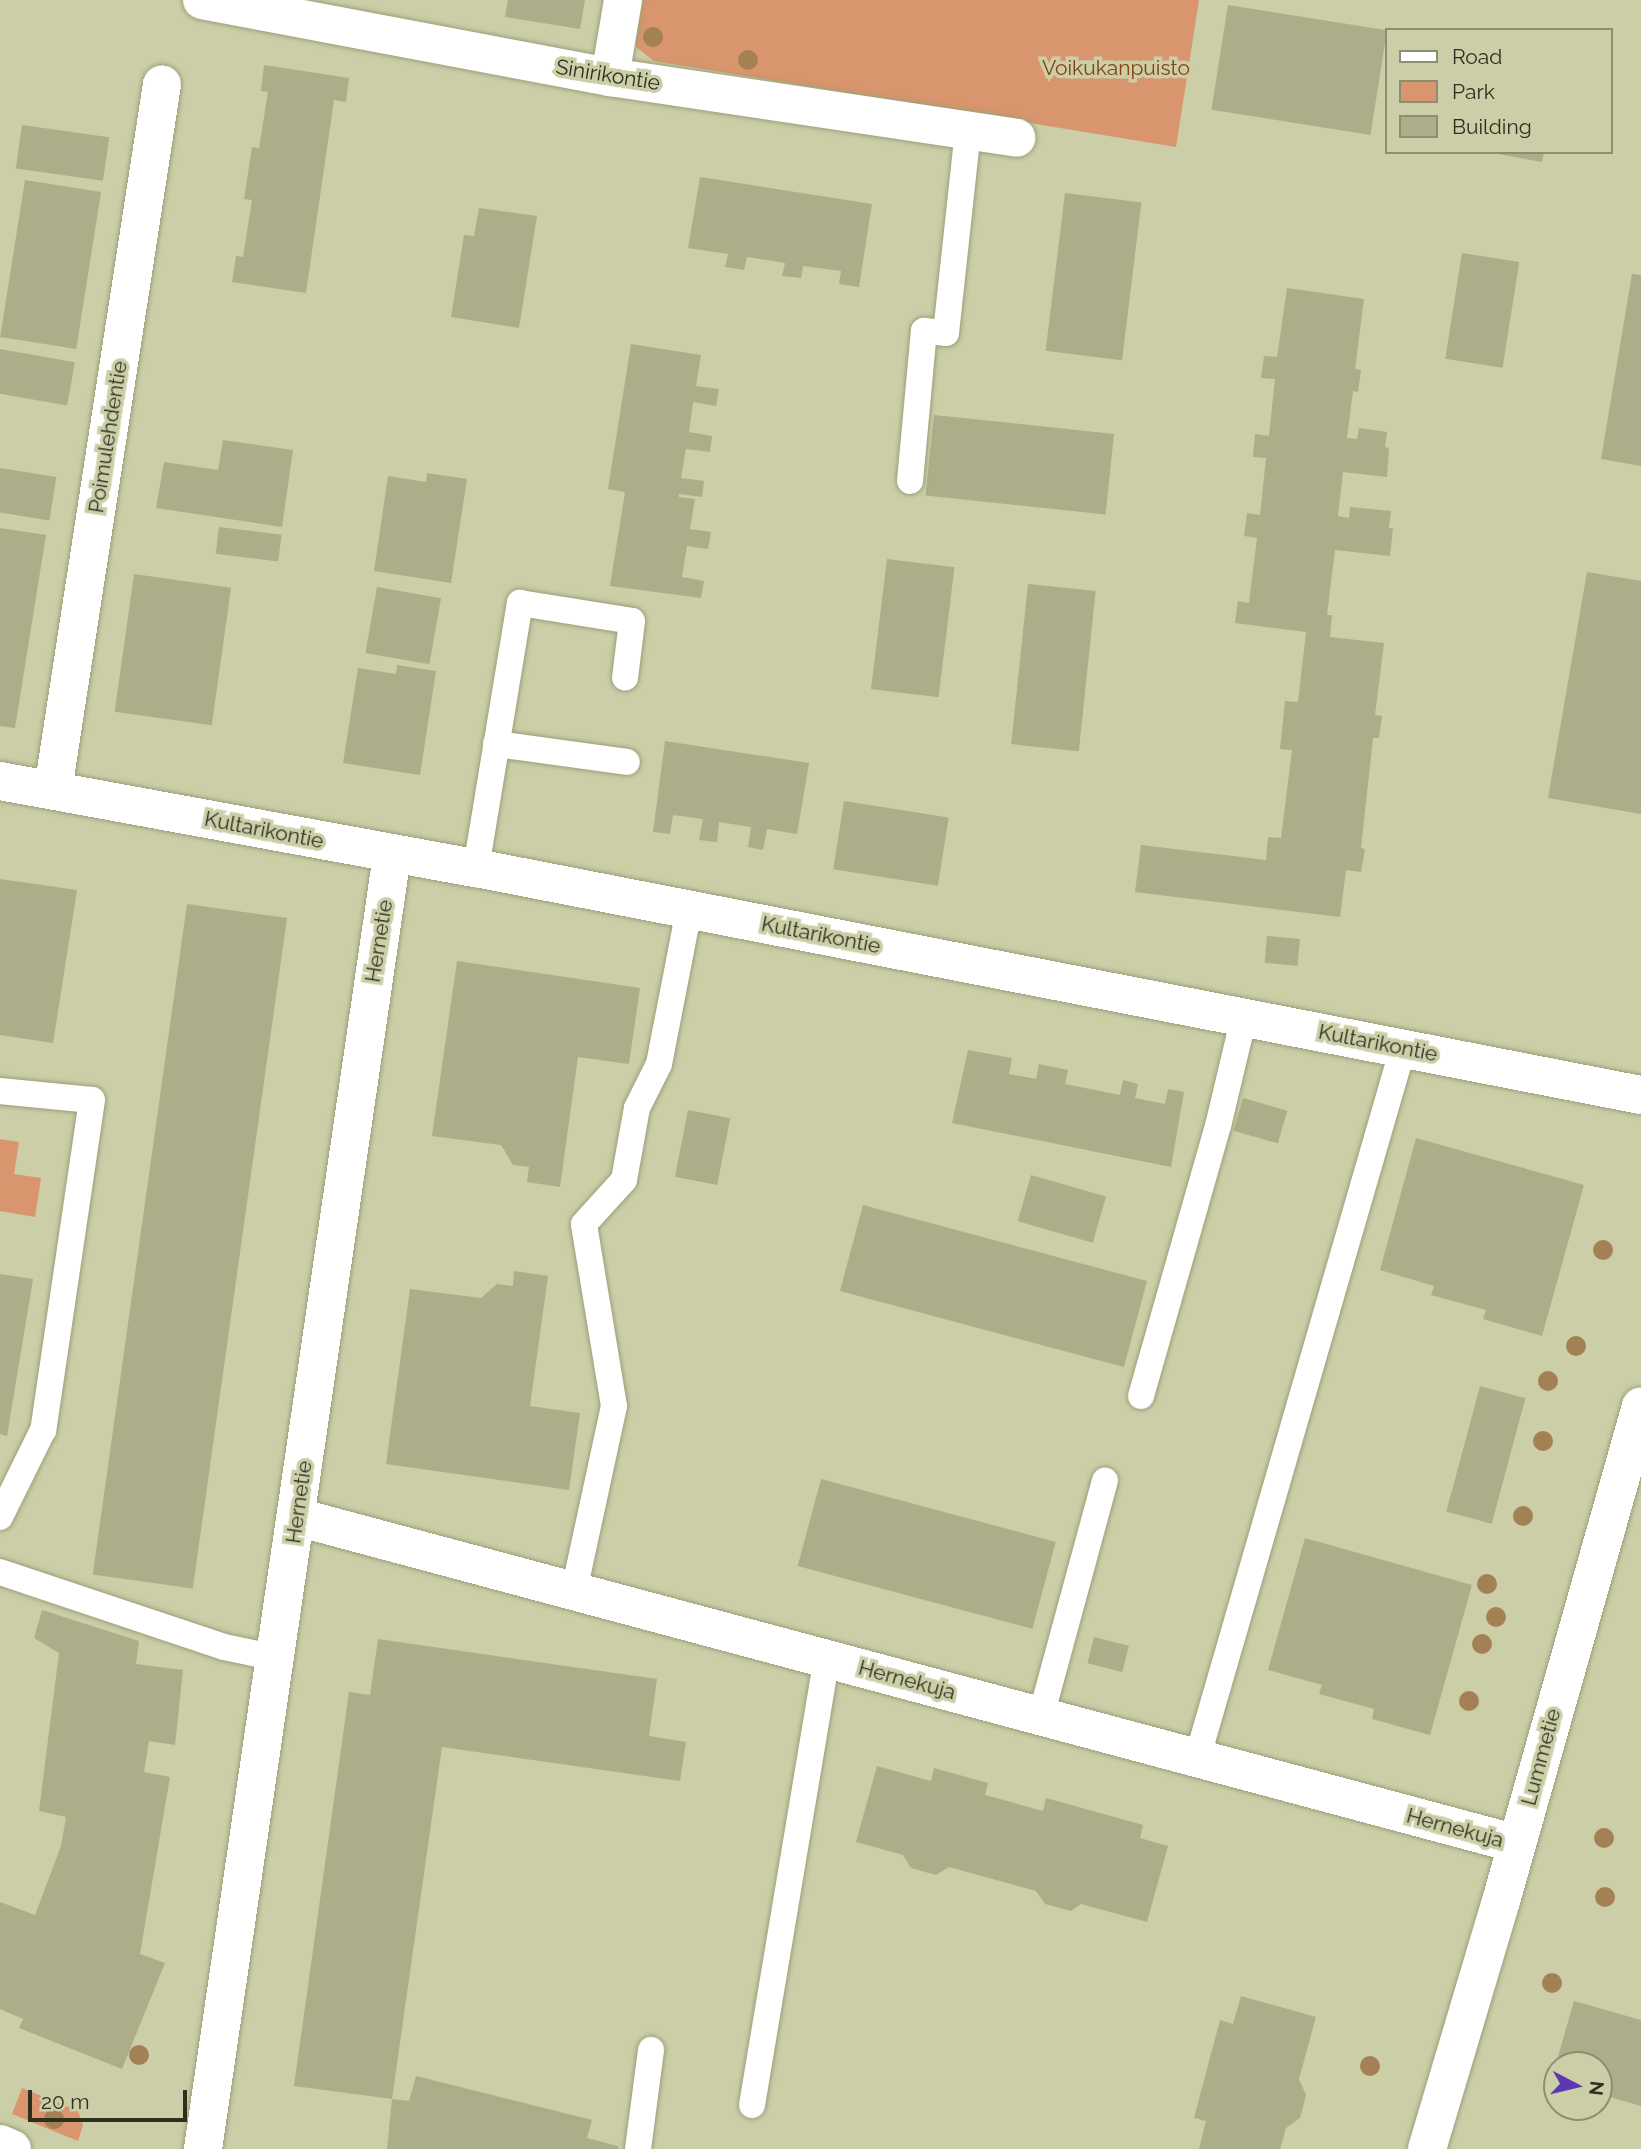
<!DOCTYPE html>
<style>
body{margin:0}
#map{position:relative;width:1641px;height:2149px;overflow:hidden;background:#cbcea7;font-family:Raleway,sans-serif}
div>[style]{position:absolute}
[style*='--x']{left:calc(var(--x)*1px);top:calc(var(--y)*1px);width:calc(var(--w)*1px);rotate:calc(var(--a)*1deg)}
.green>*{inset:0;background:#d9956d}
.building>*{inset:0;background:#abae88;transform-origin:0 0}
.roads{filter:drop-shadow(0 0 2px #9c9f79) drop-shadow(0 0 2px #9c9f79)}
.service>*{height:26px;margin:-13px;padding:0 13px;transform-origin:13px;border-radius:13px;background:#fff}
.minor>*{height:38px;margin:-19px;padding:0 19px;transform-origin:19px;border-radius:19px;background:#fff}
.primary>*{height:38px;margin:-19px;padding:0 19px;transform-origin:19px;border-radius:19px;background:#fff}
.trees>*{width:20px;height:20px;margin:-10px;border-radius:50%;background:#a48154}
span{translate:-50% -50%;white-space:nowrap;text-align:center;line-height:1.15;-webkit-text-stroke:7px #cbcea7;paint-order:stroke}
.park-label{font-size:21px;color:#844211}
.street-label{font-size:21px;color:#2e2f1f}
.legend{position:absolute;left:1385px;top:28px;width:228px;height:126px;box-sizing:border-box;background:#cbcea7;border:2px solid #8c8e71;margin:0;padding:9px 12px;list-style:none;font-size:21px;color:#2e2f1f}
.legend li{display:flex;align-items:center;gap:14px;height:35px}
.legend b{width:35px;border:2px solid #8c8e71}
.north{position:absolute;left:1543px;top:2051px;width:70px;height:70px;box-sizing:border-box;background:#cbcea7;border:2px solid #8c8e71;border-radius:50%;rotate:97deg;font-size:19px;font-weight:700;line-height:28px;text-align:center;color:#2e2f1f}
.north::after{content:'';display:block;margin:auto;width:24px;height:32px;background:#5d39b1;clip-path:polygon(50% 0,100% 100%,50% 72%,0 100%)}
.scale{position:absolute;left:28px;top:2090px;width:159px;height:32px;box-sizing:border-box;border:4px solid #2e2f1f;border-top:0;padding-left:9px;font-size:21px;line-height:24px;white-space:nowrap;color:#2e2f1f;-webkit-text-stroke:5px #cbcea7;paint-order:stroke}
</style>
<div id="map">
<div class="green">
<div style="clip-path:polygon(641px 0,1199px 0,1176px 147px,654px 61px,636px 47px,635px 37px)"></div>
<div style="clip-path:polygon(0 1139px,19px 1142px,14px 1174px,41px 1178px,35px 1217px,0 1211px)"></div>
<div style="clip-path:polygon(22px 2088px,78px 2111px,83px 2125px,78px 2141px,12px 2114px)"></div>
</div>
<div class="building">
<div style="clip-path:polygon(508px 0,585px 0,580px 29px,505px 17px)"></div>
<div style="left:1228px;top:5px;width:161px;height:106px;rotate:9deg"></div>
<div style="clip-path:polygon(264px 65px,349px 78px,346px 102px,334px 100px,306px 293px,232px 282px,236px 256px,243px 257px,252px 200px,244px 199px,252px 147px,259px 148px,268px 92px,261px 91px)"></div>
<div style="left:22px;top:125px;width:88px;height:44px;rotate:8deg"></div>
<div style="clip-path:polygon(1487px 152px,1544px 152px,1542px 162px)"></div>
<div style="clip-path:polygon(700px 177px,872px 204px,859px 287px,839px 284px,841px 271px,803px 266px,801px 278px,782px 276px,785px 263px,747px 257px,744px 270px,725px 267px,728px 254px,688px 248px)"></div>
<div style="left:25px;top:180px;width:77px;height:159px;rotate:9deg"></div>
<div style="left:1065px;top:193px;width:77px;height:159px;rotate:7deg"></div>
<div style="clip-path:polygon(479px 208px,537px 216px,519px 328px,451px 317px,464px 235px,474px 236px)"></div>
<div style="left:1462px;top:253px;width:58px;height:107px;rotate:9deg"></div>
<div style="clip-path:polygon(1632px 274px,1641px 275px,1641px 466px,1601px 459px)"></div>
<div style="clip-path:polygon(1287px 288px,1364px 299px,1355px 369px,1361px 370px,1358px 392px,1353px 391px,1347px 438px,1357px 439px,1359px 428px,1387px 432px,1385px 447px,1389px 448px,1387px 477px,1343px 472px,1338px 516px,1349px 518px,1350px 507px,1391px 511px,1389px 528px,1393px 528px,1390px 556px,1335px 550px,1327px 615px,1332px 615px,1330px 637px,1384px 643px,1375px 715px,1382px 716px,1379px 738px,1373px 738px,1361px 848px,1365px 849px,1361px 872px,1346px 870px,1340px 917px,1135px 892px,1141px 845px,1266px 860px,1268px 837px,1281px 838px,1292px 750px,1280px 749px,1285px 701px,1298px 702px,1306px 632px,1235px 623px,1238px 601px,1249px 603px,1257px 538px,1244px 536px,1247px 513px,1260px 515px,1266px 458px,1253px 457px,1255px 434px,1269px 436px,1275px 379px,1261px 378px,1264px 356px,1277px 357px)"></div>
<div style="clip-path:polygon(631px 344px,701px 355px,696px 386px,719px 389px,716px 406px,693px 402px,689px 432px,712px 436px,710px 452px,686px 449px,681px 478px,704px 481px,702px 497px,679px 494px,679px 497px,695px 499px,690px 529px,711px 532px,708px 549px,687px 546px,682px 577px,704px 581px,701px 598px,610px 586px,625px 492px,608px 489px)"></div>
<div style="left:0;top:349px;width:76px;height:44px;rotate:10deg"></div>
<div style="left:934px;top:415px;width:181px;height:81px;rotate:6deg"></div>
<div style="clip-path:polygon(223px 440px,293px 450px,282px 527px,156px 508px,164px 462px,218px 470px)"></div>
<div style="left:0;top:468px;width:57px;height:44px;rotate:9deg"></div>
<div style="clip-path:polygon(427px 473px,467px 479px,451px 583px,374px 571px,388px 476px,426px 482px)"></div>
<div style="left:219px;top:527px;width:63px;height:27px;rotate:7deg"></div>
<div style="clip-path:polygon(0 528px,46px 535px,15px 728px,0 726px)"></div>
<div style="left:887px;top:559px;width:68px;height:131px;rotate:7deg"></div>
<div style="clip-path:polygon(1587px 572px,1641px 581px,1641px 814px,1548px 798px)"></div>
<div style="left:134px;top:574px;width:98px;height:139px;rotate:8deg"></div>
<div style="left:1028px;top:584px;width:68px;height:161px;rotate:6deg"></div>
<div style="left:377px;top:587px;width:65px;height:67px;rotate:10deg"></div>
<div style="clip-path:polygon(397px 665px,436px 671px,420px 775px,343px 763px,358px 668px,396px 674px)"></div>
<div style="clip-path:polygon(665px 741px,809px 763px,797px 834px,767px 829px,763px 850px,748px 847px,751px 827px,719px 822px,717px 842px,699px 840px,703px 819px,673px 815px,670px 834px,653px 832px)"></div>
<div style="left:844px;top:801px;width:106px;height:69px;rotate:9deg"></div>
<div style="clip-path:polygon(0 879px,77px 890px,53px 1043px,0 1035px)"></div>
<div style="left:187px;top:904px;width:101px;height:677px;rotate:8deg"></div>
<div style="left:1267px;top:936px;width:33px;height:27px;rotate:5deg"></div>
<div style="clip-path:polygon(457px 961px,640px 988px,629px 1064px,578px 1057px,560px 1187px,527px 1182px,529px 1167px,513px 1165px,501px 1145px,432px 1136px)"></div>
<div style="clip-path:polygon(968px 1050px,1012px 1058px,1009px 1074px,1036px 1079px,1039px 1064px,1068px 1070px,1065px 1084px,1120px 1095px,1123px 1080px,1138px 1084px,1135px 1098px,1165px 1104px,1168px 1089px,1184px 1092px,1171px 1167px,952px 1123px)"></div>
<div style="left:1243px;top:1098px;width:46px;height:34px;rotate:16deg"></div>
<div style="left:688px;top:1110px;width:43px;height:68px;rotate:11deg"></div>
<div style="clip-path:polygon(1416px 1138px,1584px 1185px,1542px 1336px,1483px 1319px,1486px 1310px,1431px 1295px,1434px 1286px,1380px 1270px)"></div>
<div style="left:1031px;top:1175px;width:78px;height:48px;rotate:16deg"></div>
<div style="left:863px;top:1205px;width:294px;height:89px;rotate:15deg"></div>
<div style="clip-path:polygon(514px 1271px,548px 1276px,530px 1406px,580px 1413px,569px 1490px,386px 1464px,410px 1289px,481px 1298px,497px 1284px,513px 1286px)"></div>
<div style="clip-path:polygon(0 1274px,33px 1279px,7px 1436px,0 1434px)"></div>
<div style="left:1480px;top:1386px;width:47px;height:130px;rotate:15deg"></div>
<div style="left:821px;top:1479px;width:243px;height:90px;rotate:15deg"></div>
<div style="clip-path:polygon(1305px 1538px,1472px 1585px,1430px 1735px,1372px 1719px,1374px 1709px,1319px 1694px,1322px 1685px,1268px 1670px)"></div>
<div style="clip-path:polygon(42px 1610px,139px 1641px,136px 1664px,183px 1670px,175px 1745px,149px 1741px,144px 1772px,170px 1777px,140px 1954px,165px 1963px,122px 2069px,19px 2028px,23px 2019px,0 2009px,0 1902px,35px 1915px,61px 1846px,66px 1817px,39px 1811px,59px 1653px,34px 1638px)"></div>
<div style="left:1094px;top:1637px;width:36px;height:27px;rotate:14deg"></div>
<div style="clip-path:polygon(378px 1639px,657px 1679px,649px 1736px,686px 1742px,680px 1781px,442px 1747px,392px 2099px,409px 2101px,416px 2076px,592px 2120px,587px 2138px,618px 2146px,618px 2149px,387px 2149px,392px 2099px,294px 2086px,349px 1692px,370px 1695px)"></div>
<div style="clip-path:polygon(877px 1766px,931px 1781px,934px 1768px,988px 1783px,985px 1795px,1043px 1811px,1046px 1798px,1143px 1825px,1140px 1838px,1168px 1846px,1147px 1922px,1081px 1904px,1071px 1911px,1045px 1904px,1036px 1891px,949px 1867px,936px 1875px,911px 1868px,903px 1855px,856px 1842px)"></div>
<div style="clip-path:polygon(1241px 1996px,1316px 2017px,1299px 2079px,1306px 2095px,1300px 2118px,1286px 2128px,1280px 2149px,1199px 2149px,1206px 2121px,1194px 2118px,1220px 2020px,1233px 2024px)"></div>
<div style="clip-path:polygon(1574px 2001px,1641px 2020px,1641px 2106px,1599px 2094px,1599px 2065px,1557px 2065px,1557px 2083px,1551px 2081px)"></div>
</div>
<div class="roads">
<div class="service">
<div style="--x:910;--y:481;--w:151;--a:-84.7"></div>
<div style="--x:924;--y:331;--w:22;--a:5"></div>
<div style="--x:946;--y:333;--w:203;--a:-83.8"></div>
<div style="--x:496;--y:744;--w:132;--a:7.8"></div>
<div style="--x:476;--y:868;--w:269;--a:-80.6"></div>
<div style="--x:520;--y:603;--w:113;--a:9.1"></div>
<div style="--x:632;--y:621;--w:57;--a:97"></div>
<div style="--x:0;--y:1091;--w:92;--a:5.6"></div>
<div style="--x:92;--y:1100;--w:334;--a:98.4"></div>
<div style="--x:43;--y:1430;--w:97;--a:116.3"></div>
<div style="--x:1141;--y:1396;--w:281;--a:-74.1"></div>
<div style="--x:1218;--y:1126;--w:112;--a:-76.6"></div>
<div style="--x:0;--y:1572;--w:236;--a:18.5"></div>
<div style="--x:224;--y:1647;--w:54;--a:11.7"></div>
<div style="--x:574;--y:1591;--w:189;--a:-77.8"></div>
<div style="--x:614;--y:1406;--w:184;--a:-99.4"></div>
<div style="--x:584;--y:1224;--w:59;--a:-47.7"></div>
<div style="--x:624;--y:1180;--w:73;--a:-79.8"></div>
<div style="--x:637;--y:1108;--w:49;--a:-63.4"></div>
<div style="--x:659;--y:1064;--w:158;--a:-79"></div>
<div style="--x:1041;--y:1716;--w:244;--a:-74.8"></div>
<div style="--x:1197;--y:1759;--w:740;--a:-73.84"></div>
<div style="--x:752;--y:2105;--w:453;--a:-80.5"></div>
<div style="--x:638;--y:2149;--w:100;--a:-82.5"></div>
</div>
<div class="minor">
<div style="--x:202;--y:0;--w:415;--a:10.7"></div>
<div style="--x:610;--y:77;--w:411;--a:8.5"></div>
<div style="--x:610;--y:77;--w:78;--a:-80.4"></div>
<div style="--x:0;--y:781;--w:484;--a:10.4"></div>
<div style="--x:476;--y:868;--w:1187;--a:11.03"></div>
<div style="--x:53;--y:790;--w:714;--a:-81.22"></div>
<div style="--x:297;--y:1517;--w:1263;--a:15"></div>
<div style="--x:203;--y:2149;--w:1308;--a:-81.69"></div>
<div style="--x:1427;--y:2149;--w:259;--a:-73.4"></div>
<div style="--x:1501;--y:1901;--w:514;--a:-74.21"></div>
</div>
<div class="primary">
<div style="--x:0;--y:2144;--w:13;--a:23"></div>
</div>
</div>
<div class="trees">
<div style="left:653px;top:37px"></div>
<div style="left:748px;top:60px"></div>
<div style="left:1603px;top:1250px"></div>
<div style="left:1576px;top:1346px"></div>
<div style="left:1548px;top:1381px"></div>
<div style="left:1543px;top:1441px"></div>
<div style="left:1523px;top:1516px"></div>
<div style="left:1487px;top:1584px"></div>
<div style="left:1496px;top:1617px"></div>
<div style="left:1482px;top:1644px"></div>
<div style="left:1469px;top:1701px"></div>
<div style="left:1604px;top:1838px"></div>
<div style="left:1605px;top:1897px"></div>
<div style="left:1552px;top:1983px"></div>
<div style="left:139px;top:2055px"></div>
<div style="left:1370px;top:2066px"></div>
<div style="left:54px;top:2119px"></div>
</div>
<div class="park-label">
<span style="left:1116px;top:68px">Voikukanpuisto</span>
</div>
<div class="street-label">
<span style="left:608px;top:75px;rotate:9deg">Sinirikontie</span>
<span style="left:108px;top:437px;rotate:-81deg">Poimulehdentie</span>
<span style="left:264px;top:830px;rotate:11deg">Kultarikontie</span>
<span style="left:821px;top:935px;rotate:11deg">Kultarikontie</span>
<span style="left:379px;top:941px;rotate:-81deg">Hernetie</span>
<span style="left:1378px;top:1043px;rotate:11deg">Kultarikontie</span>
<span style="left:299px;top:1502px;rotate:-82deg">Hernetie</span>
<span style="left:907px;top:1680px;rotate:15deg">Hernekuja</span>
<span style="left:1541px;top:1757px;rotate:-75deg">Lummetie</span>
<span style="left:1455px;top:1828px;rotate:15deg">Hernekuja</span>
</div>
<ul class="legend">
<li><b style="height:9px;background:#fff"></b>Road</li>
<li><b style="height:19px;background:#d9956d"></b>Park</li>
<li><b style="height:19px;background:#abae88"></b>Building</li>
</ul>
<div class="north">N</div>
<div class="scale">20 m</div>
</div>
